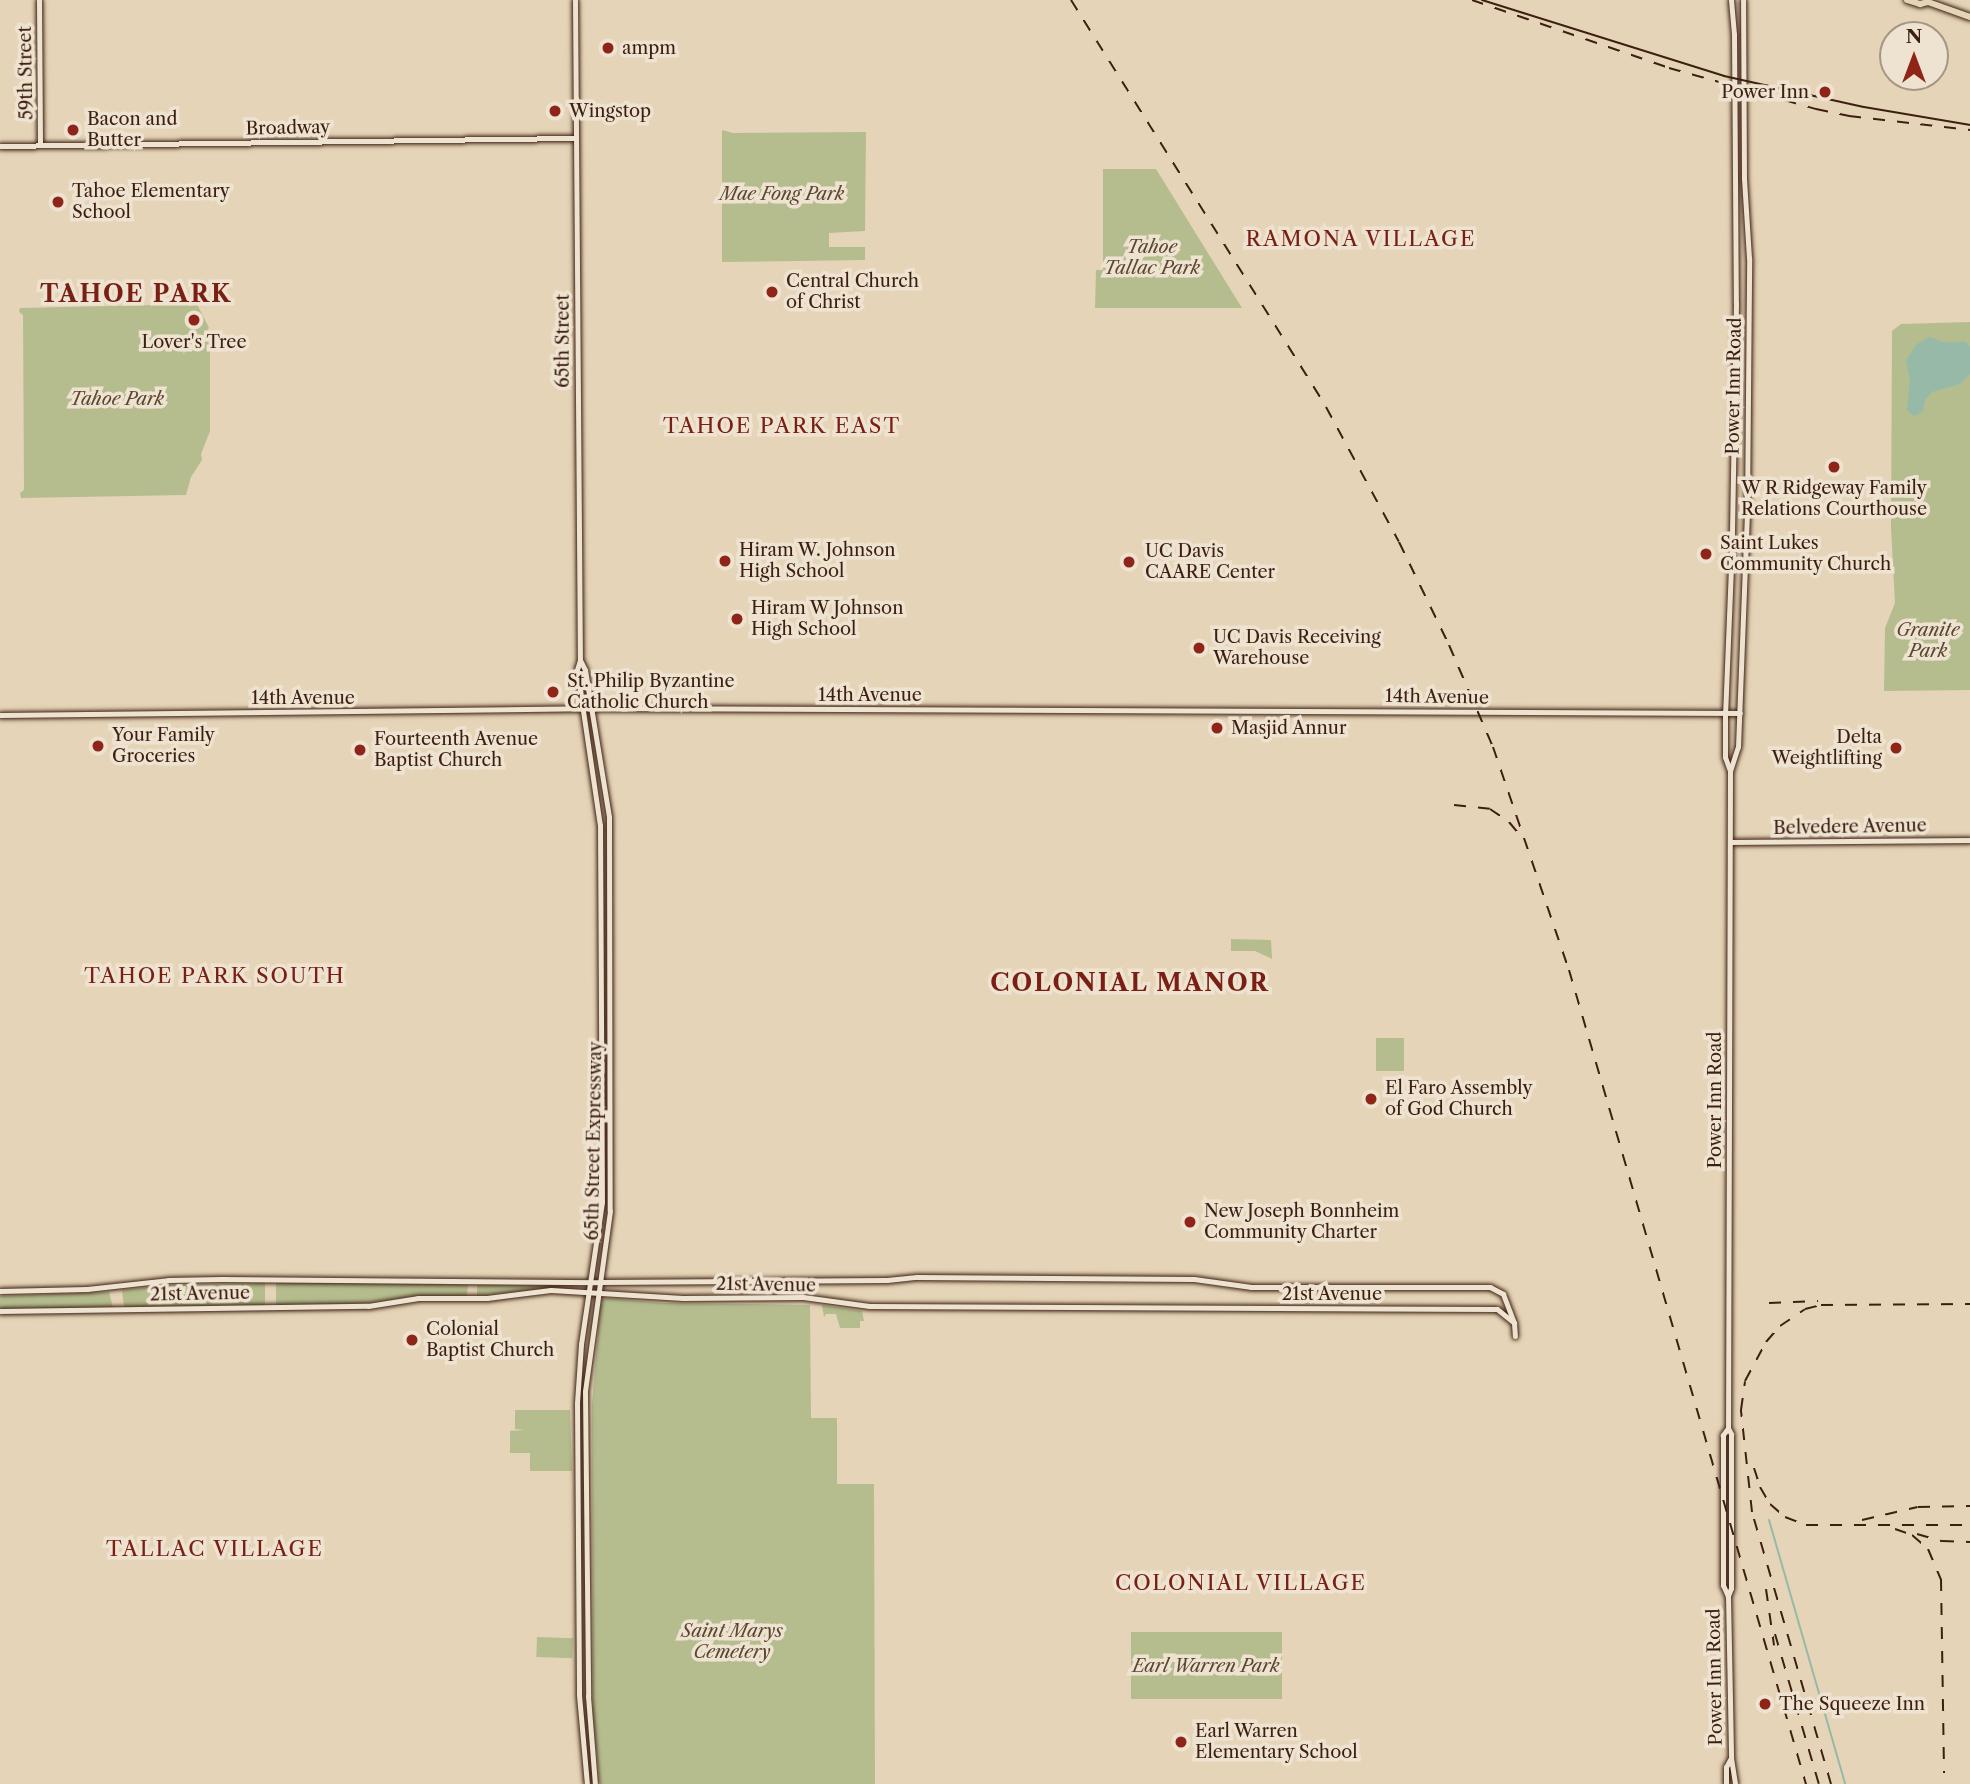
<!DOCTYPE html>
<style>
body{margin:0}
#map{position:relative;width:1970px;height:1784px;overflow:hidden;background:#e5d4b7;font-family:"Libre Caslon Text",serif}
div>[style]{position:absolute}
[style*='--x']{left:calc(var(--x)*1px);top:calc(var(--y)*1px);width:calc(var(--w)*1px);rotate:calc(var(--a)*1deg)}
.green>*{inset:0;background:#b5bd8e;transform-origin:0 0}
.water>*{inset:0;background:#97b9a8}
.stream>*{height:2px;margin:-1px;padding:0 1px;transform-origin:1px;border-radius:1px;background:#97b9a8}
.roads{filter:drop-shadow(0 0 2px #3d1f11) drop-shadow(0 0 2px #3d1f11)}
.secondary>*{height:5px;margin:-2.5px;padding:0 2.5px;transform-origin:2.5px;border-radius:2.5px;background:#eee3d0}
.primary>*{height:6px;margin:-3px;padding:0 3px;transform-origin:3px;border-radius:3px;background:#e5d4b7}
.tram>*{height:2px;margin:-1px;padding:0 1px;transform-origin:1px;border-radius:1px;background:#3d1f11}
.rail>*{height:2px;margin-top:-1px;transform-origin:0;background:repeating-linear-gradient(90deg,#3d1f11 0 12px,transparent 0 24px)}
.dots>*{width:19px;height:19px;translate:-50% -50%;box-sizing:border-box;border:4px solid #eee3d0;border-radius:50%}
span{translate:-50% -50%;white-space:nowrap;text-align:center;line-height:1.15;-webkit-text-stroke:7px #eee3d0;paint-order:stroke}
.poi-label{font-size:18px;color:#3d1f11}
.left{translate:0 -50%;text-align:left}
.right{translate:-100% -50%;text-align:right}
.street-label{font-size:18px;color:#3d1f11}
.park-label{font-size:18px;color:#5b4630;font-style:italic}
.quarter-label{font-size:21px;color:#7a1f14;letter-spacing:2px}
.district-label{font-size:24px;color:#7a1f14;font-weight:700;letter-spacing:2px}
.north{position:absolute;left:1879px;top:21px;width:70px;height:70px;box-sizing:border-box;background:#eee3d0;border:2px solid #a79584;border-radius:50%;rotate:0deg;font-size:19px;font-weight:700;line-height:28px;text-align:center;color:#3d1f11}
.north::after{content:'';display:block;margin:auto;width:24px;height:32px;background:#8f2418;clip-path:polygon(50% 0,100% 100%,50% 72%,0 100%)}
</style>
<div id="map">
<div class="green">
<div style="clip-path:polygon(722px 130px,733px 133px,866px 132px,865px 231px,829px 233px,829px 247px,865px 247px,865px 260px,722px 262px)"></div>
<div style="clip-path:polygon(1103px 169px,1156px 169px,1242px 308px,1095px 308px,1096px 270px,1103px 270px)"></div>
<div style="clip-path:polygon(197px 304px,209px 328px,206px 332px,210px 347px,210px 431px,201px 454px,202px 460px,191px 477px,186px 495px,21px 498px,20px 493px,24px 490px,23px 315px,19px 312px,20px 308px)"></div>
<div style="clip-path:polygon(1970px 322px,1970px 690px,1884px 691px,1885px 628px,1895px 603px,1891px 528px,1892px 331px,1901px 324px)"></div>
<div style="clip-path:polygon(1231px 939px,1271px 940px,1272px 959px,1255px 951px,1231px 951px)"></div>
<div style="left:1376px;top:1038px;width:28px;height:33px"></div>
<div style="clip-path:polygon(305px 1282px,468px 1285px,467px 1296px,419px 1296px,368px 1303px,276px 1306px,276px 1283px)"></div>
<div style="clip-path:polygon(265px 1283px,265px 1305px,124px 1307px,122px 1290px,168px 1285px)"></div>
<div style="clip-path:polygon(477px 1285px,566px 1286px,477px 1296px)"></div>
<div style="clip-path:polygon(109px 1292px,113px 1308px,0 1309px,0 1296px)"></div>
<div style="clip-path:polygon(607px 1298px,664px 1303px,810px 1305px,811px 1418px,837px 1418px,837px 1484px,874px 1484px,875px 1784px,600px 1784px,593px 1715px,592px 1404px,600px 1310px,602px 1300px)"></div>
<div style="clip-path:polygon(822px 1305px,862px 1311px,864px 1321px,860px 1321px,860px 1328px,840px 1328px,836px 1314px,826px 1314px,824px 1317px)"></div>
<div style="clip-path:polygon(515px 1410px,570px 1410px,572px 1471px,530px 1471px,530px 1453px,510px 1453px,510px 1431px,524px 1430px,515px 1429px)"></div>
<div style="left:1131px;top:1632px;width:151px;height:67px"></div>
<div style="left:537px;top:1637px;width:36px;height:20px;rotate:2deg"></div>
</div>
<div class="water">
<div style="clip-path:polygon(1930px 337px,1943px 342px,1966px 342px,1970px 347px,1970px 374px,1960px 384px,1932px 392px,1925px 400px,1923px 411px,1914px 416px,1907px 410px,1910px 381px,1906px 360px,1917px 344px)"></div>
</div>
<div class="stream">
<div style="--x:1769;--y:1520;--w:275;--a:73.9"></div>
</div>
<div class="roads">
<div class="secondary">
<div style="--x:39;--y:0;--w:145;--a:89.6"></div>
<div style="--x:575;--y:0;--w:660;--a:89.57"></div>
<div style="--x:580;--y:660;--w:10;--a:107"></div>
<div style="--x:577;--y:670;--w:157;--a:81.6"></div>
<div style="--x:600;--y:825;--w:377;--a:89.7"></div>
<div style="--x:602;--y:1202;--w:144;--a:98.4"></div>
<div style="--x:581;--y:1344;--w:59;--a:93.9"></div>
<div style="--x:577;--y:1403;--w:292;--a:89.6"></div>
<div style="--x:579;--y:1695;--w:89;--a:84.9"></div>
<div style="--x:1731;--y:0;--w:34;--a:85"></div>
<div style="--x:1734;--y:34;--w:269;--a:89.6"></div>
<div style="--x:1736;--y:303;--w:239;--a:91"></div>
<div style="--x:1732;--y:542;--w:171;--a:92.3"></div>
<div style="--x:1725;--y:713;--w:44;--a:90"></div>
<div style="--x:1725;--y:757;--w:15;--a:70"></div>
<div style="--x:1730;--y:771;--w:657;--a:90.17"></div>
<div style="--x:1728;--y:1428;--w:7;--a:63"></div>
<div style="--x:1731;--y:1434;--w:154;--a:90"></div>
<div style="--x:1731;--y:1588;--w:9;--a:111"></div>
<div style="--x:1728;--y:1596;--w:162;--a:88.9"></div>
<div style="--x:1731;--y:1758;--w:26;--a:81"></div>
<div style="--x:0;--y:146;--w:576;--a:-0.8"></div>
<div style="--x:580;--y:660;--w:11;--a:63"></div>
<div style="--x:585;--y:670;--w:149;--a:80.7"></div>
<div style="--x:609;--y:817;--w:394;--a:89.9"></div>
<div style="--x:610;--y:1211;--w:182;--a:97.9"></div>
<div style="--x:585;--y:1391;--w:305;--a:89.4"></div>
<div style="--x:588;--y:1696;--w:88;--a:85.5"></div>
<div style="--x:0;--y:715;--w:604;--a:-0.66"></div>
<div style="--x:604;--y:708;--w:1136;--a:0.25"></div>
<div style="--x:1730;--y:771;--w:25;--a:-72"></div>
<div style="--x:1738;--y:747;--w:236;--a:-87.8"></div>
<div style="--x:1747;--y:511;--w:253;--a:-89.5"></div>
<div style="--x:1749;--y:258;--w:80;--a:-93.6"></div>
<div style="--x:1744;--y:178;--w:178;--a:-90.3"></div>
<div style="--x:1730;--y:842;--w:240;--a:-0.5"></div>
<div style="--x:0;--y:1291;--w:87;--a:-1.3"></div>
<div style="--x:87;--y:1289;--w:81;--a:-6.3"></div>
<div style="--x:168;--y:1280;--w:53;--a:-1.1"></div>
<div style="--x:221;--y:1279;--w:379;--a:0.5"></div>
<div style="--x:600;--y:1282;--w:287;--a:-0.4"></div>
<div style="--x:887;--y:1280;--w:30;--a:-6"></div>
<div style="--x:917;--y:1277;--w:277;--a:0.4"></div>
<div style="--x:1194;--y:1279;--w:58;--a:8"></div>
<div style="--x:1251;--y:1287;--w:239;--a:0"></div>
<div style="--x:1490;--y:1287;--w:15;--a:28"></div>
<div style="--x:1503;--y:1294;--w:31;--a:69"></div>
<div style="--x:0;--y:1311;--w:368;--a:-0.8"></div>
<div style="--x:368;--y:1306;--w:51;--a:-9.1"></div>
<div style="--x:418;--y:1298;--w:69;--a:0"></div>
<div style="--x:487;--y:1298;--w:64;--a:-7.1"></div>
<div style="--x:551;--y:1290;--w:132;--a:3.5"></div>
<div style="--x:683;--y:1298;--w:120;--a:-0.5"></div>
<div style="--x:803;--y:1297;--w:67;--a:7.8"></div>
<div style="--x:869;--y:1306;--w:628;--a:0.27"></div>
<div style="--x:1497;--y:1309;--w:22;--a:39"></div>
<div style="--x:1514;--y:1323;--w:13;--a:86"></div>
<div style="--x:1728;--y:1428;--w:9;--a:126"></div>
<div style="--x:1723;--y:1435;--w:150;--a:90"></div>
<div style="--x:1723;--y:1585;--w:12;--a:66"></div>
<div style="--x:1726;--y:1784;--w:17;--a:-90"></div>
<div style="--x:1726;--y:1767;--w:10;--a:-61"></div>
</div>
<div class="primary">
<div style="--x:1907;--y:0;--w:14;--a:17"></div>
<div style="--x:1920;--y:4;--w:8;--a:-14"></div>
<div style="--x:1928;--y:2;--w:45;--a:19.7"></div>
</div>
</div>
<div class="tram">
<div style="--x:1482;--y:0;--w:254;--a:17.4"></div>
<div style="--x:1724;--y:76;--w:143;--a:12.5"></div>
<div style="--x:1864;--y:107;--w:108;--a:9.6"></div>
</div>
<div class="rail">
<div style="--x:1071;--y:0;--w:480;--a:57.9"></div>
<div style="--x:1326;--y:407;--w:153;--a:61.6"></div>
<div style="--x:1399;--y:542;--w:114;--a:64.1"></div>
<div style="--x:1449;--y:645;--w:111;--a:66.7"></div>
<div style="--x:1493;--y:747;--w:236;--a:71.2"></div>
<div style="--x:1569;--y:970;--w:848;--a:73.77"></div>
<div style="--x:1472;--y:0;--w:208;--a:19"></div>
<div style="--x:1669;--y:68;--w:153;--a:15.6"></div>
<div style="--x:1816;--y:109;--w:34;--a:12"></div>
<div style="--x:1849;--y:116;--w:122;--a:6.6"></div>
<div style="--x:1454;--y:805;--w:36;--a:6"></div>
<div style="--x:1490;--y:809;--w:23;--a:34"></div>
<div style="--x:1509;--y:822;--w:17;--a:50"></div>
<div style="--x:1769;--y:1303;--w:49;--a:-2.3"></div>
<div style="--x:1754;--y:1468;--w:20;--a:72"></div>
<div style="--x:1760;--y:1487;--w:20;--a:60"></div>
<div style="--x:1770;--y:1504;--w:20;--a:41"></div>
<div style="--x:1785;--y:1517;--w:22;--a:21"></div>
<div style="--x:1806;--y:1525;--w:164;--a:0"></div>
<div style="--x:1862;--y:1520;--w:57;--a:-13.1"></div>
<div style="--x:1918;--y:1507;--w:52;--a:-1.1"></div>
<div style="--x:1895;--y:1529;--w:18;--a:19"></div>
<div style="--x:1912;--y:1535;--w:21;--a:41"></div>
<div style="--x:1928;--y:1549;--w:33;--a:67"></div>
<div style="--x:1941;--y:1579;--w:194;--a:89.1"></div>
<div style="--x:1917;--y:1534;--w:26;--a:16"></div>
<div style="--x:1942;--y:1541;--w:28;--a:2"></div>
<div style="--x:1766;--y:1589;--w:57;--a:81.9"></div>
<div style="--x:1775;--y:1634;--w:156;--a:73.7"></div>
<div style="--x:1831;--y:1784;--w:283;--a:-106.2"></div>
<div style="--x:1752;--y:1512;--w:103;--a:-96.2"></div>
<div style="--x:1741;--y:1410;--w:29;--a:-82"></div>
<div style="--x:1745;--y:1381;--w:44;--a:-61.7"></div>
<div style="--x:1766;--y:1342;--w:21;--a:-49"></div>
<div style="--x:1780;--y:1326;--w:30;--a:-34"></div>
<div style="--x:1805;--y:1309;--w:16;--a:-14"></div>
<div style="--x:1821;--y:1305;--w:149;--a:-0.4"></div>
</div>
<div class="dots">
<div style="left:608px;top:48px;background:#8f2418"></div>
<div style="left:1825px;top:92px;background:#8f2418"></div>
<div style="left:555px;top:111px;background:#8f2418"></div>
<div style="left:73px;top:130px;background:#8f2418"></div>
<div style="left:58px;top:202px;background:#8f2418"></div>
<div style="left:772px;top:292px;background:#8f2418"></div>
<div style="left:194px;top:320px;background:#8f2418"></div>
<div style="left:1834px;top:467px;background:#8f2418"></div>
<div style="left:1706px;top:554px;background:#8f2418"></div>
<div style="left:725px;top:561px;background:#8f2418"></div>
<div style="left:1129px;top:562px;background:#8f2418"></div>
<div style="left:737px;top:619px;background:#8f2418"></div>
<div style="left:1199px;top:648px;background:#8f2418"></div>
<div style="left:553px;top:692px;background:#8f2418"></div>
<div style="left:1217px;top:728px;background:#8f2418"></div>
<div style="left:98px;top:746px;background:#8f2418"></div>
<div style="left:1896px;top:748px;background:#8f2418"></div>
<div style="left:360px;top:750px;background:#8f2418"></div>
<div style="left:1371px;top:1099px;background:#8f2418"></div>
<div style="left:1190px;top:1222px;background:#8f2418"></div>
<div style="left:412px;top:1340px;background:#8f2418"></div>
<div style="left:1765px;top:1704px;background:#8f2418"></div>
<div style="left:1181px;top:1742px;background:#8f2418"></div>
</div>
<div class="poi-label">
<span class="left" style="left:622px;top:48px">ampm</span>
<span class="right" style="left:1809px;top:92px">Power Inn</span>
<span class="left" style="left:569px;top:111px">Wingstop</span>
<span class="left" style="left:87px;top:130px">Bacon and<br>Butter</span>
<span class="left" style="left:72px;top:202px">Tahoe Elementary<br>School</span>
<span class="left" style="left:786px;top:292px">Central Church<br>of Christ</span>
<span style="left:194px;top:342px">Lover's Tree</span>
<span style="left:1834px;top:499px">W R Ridgeway Family<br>Relations Courthouse</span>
<span class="left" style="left:1720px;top:554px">Saint Lukes<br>Community Church</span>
<span class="left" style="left:739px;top:561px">Hiram W. Johnson<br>High School</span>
<span class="left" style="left:1145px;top:562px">UC Davis<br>CAARE Center</span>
<span class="left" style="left:751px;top:619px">Hiram W Johnson<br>High School</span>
<span class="left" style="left:1213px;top:648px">UC Davis Receiving<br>Warehouse</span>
<span class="left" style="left:567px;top:692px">St. Philip Byzantine<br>Catholic Church</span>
<span class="left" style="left:1231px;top:728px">Masjid Annur</span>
<span class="left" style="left:112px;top:746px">Your Family<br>Groceries</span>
<span class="right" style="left:1882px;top:748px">Delta<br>Weightlifting</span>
<span class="left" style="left:374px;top:750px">Fourteenth Avenue<br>Baptist Church</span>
<span class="left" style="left:1385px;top:1099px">El Faro Assembly<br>of God Church</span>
<span class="left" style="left:1204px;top:1222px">New Joseph Bonnheim<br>Community Charter</span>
<span class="left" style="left:426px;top:1340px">Colonial<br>Baptist Church</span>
<span class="left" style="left:1779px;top:1704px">The Squeeze Inn</span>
<span class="left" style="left:1195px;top:1742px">Earl Warren<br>Elementary School</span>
</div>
<div class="street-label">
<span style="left:26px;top:73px;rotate:-91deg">59th Street</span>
<span style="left:288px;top:128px;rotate:-1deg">Broadway</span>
<span style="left:563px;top:341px;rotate:-90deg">65th Street</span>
<span style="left:1734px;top:386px;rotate:-89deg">Power Inn Road</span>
<span style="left:870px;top:695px">14th Avenue</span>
<span style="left:1437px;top:697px;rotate:1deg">14th Avenue</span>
<span style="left:303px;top:698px">14th Avenue</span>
<span style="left:1850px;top:827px;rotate:-1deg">Belvedere Avenue</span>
<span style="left:1715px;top:1100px;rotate:-90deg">Power Inn Road</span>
<span style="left:594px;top:1141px;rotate:-89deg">65th Street Expressway</span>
<span style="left:766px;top:1285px;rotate:1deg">21st Avenue</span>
<span style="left:200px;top:1294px;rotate:-1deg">21st Avenue</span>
<span style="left:1332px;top:1294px">21st Avenue</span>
<span style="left:1715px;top:1677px;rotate:-91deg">Power Inn Road</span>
</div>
<div class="park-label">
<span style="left:782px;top:194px">Mae Fong Park</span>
<span style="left:1152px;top:258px">Tahoe<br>Tallac Park</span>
<span style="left:117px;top:399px">Tahoe Park</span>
<span style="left:1928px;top:641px">Granite<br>Park</span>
<span style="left:732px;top:1642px">Saint Marys<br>Cemetery</span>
<span style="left:1206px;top:1666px">Earl Warren Park</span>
</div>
<div class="quarter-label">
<span style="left:1361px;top:239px">RAMONA VILLAGE</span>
<span style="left:782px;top:426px">TAHOE PARK EAST</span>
<span style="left:215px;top:976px">TAHOE PARK SOUTH</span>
<span style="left:215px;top:1549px">TALLAC VILLAGE</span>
<span style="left:1241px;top:1583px">COLONIAL VILLAGE</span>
</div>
<div class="district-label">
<span style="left:136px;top:294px">TAHOE PARK</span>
<span style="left:1130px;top:983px">COLONIAL MANOR</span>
</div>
<div class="north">N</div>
</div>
